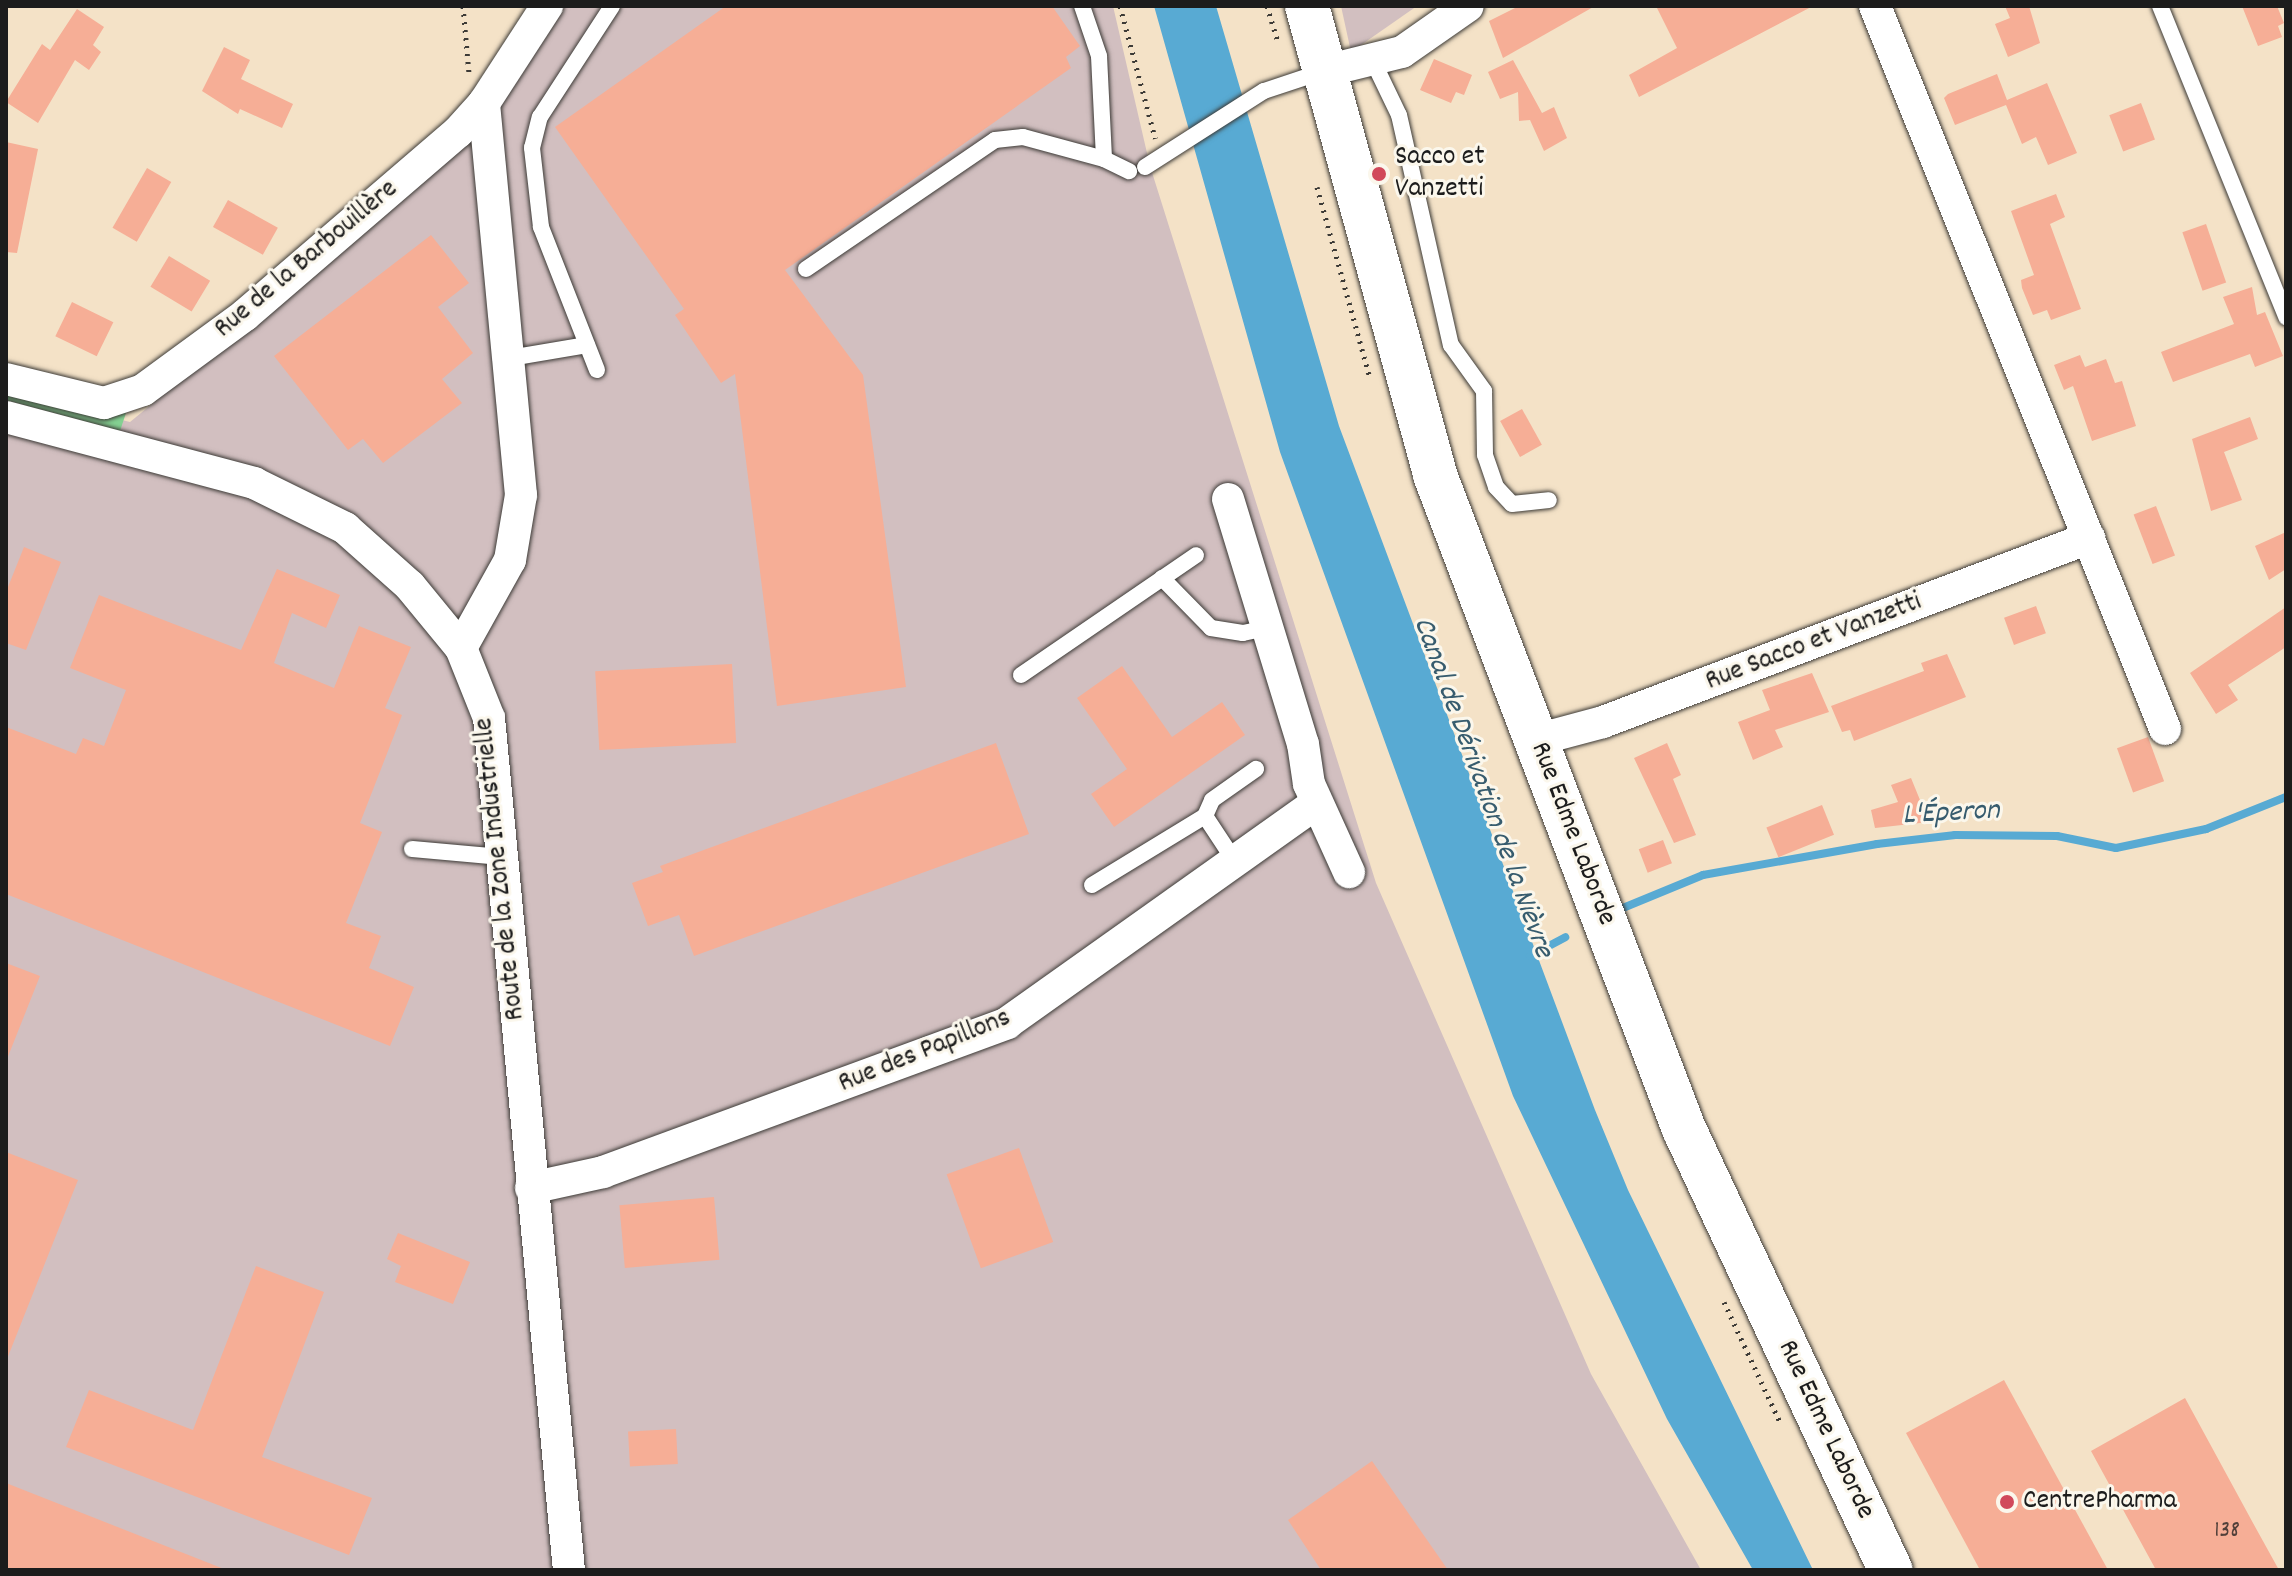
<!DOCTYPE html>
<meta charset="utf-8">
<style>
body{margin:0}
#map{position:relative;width:2292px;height:1576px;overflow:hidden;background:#f4e2c7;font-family:Dekko,sans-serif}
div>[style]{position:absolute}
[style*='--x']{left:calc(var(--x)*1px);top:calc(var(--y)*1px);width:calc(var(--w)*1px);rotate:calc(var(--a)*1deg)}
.industrial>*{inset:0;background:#d2bfc0}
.green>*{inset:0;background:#85d393}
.water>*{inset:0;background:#58aad3}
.stream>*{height:8px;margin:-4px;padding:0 4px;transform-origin:4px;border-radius:4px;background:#58aad3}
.building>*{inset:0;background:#f6ae96;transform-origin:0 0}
.path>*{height:5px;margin-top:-2.5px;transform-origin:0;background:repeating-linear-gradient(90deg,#3c3a36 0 2px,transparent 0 8px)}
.roads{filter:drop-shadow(0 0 2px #3c3a36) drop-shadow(0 0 2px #3c3a36)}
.lane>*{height:16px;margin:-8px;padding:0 8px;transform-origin:8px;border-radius:8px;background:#fff}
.street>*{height:32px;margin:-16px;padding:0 16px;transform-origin:16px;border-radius:16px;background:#fff}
.secondary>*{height:44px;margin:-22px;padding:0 22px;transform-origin:22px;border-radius:22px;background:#fff}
.dots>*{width:22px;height:22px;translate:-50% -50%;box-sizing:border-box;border:4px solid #fbf7ec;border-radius:50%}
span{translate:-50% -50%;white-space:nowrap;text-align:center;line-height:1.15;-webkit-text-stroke:6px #fbf7ec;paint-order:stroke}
.number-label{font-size:24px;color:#52403a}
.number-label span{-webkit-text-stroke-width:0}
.poi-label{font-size:28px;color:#1c1c1c}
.left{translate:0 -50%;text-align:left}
.street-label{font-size:28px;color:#1c1c1c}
.water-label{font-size:30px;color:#375c6e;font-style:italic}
.frame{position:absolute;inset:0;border:8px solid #1c1c1c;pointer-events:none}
</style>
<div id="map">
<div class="industrial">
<div style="clip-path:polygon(563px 6px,1113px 6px,1150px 166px,1376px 883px,1591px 1374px,1701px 1570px,6px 1570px,6px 392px,130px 422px,443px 165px)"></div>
<div style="clip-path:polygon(1341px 6px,1417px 6px,1351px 52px)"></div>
</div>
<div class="green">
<div style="clip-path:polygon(6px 387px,127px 410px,120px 431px,6px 400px)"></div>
</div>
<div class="water">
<div style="clip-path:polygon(1154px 6px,1216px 6px,1339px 426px,1595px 1110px,1628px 1190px,1813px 1570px,1753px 1570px,1667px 1419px,1513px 1096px,1280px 452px)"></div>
</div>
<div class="stream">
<div style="--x:1618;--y:910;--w:92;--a:-22.4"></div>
<div style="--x:1703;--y:875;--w:177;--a:-10.1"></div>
<div style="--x:1877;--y:844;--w:79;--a:-6.6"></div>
<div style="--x:1955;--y:835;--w:102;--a:0.6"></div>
<div style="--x:2057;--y:836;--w:60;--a:11.5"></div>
<div style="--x:2116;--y:848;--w:92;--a:-11.9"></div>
<div style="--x:2206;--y:829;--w:86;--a:-21.8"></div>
<div style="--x:1530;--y:956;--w:40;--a:-28"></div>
</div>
<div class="building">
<div style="clip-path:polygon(726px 6px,1052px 6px,1080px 46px,1066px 57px,1071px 68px,785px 270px,863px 375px,906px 687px,777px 706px,735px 374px,721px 383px,675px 315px,684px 309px,555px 127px)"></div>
<div style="clip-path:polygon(1519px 6px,1595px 6px,1503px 58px,1489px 21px)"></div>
<div style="clip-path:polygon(1656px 6px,1813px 6px,1639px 97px,1629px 75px,1677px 48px)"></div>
<div style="clip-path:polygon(2005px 6px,2029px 6px,2040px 43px,2008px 57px,1995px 24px,2010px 18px)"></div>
<div style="clip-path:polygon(2242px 6px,2277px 6px,2284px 23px,2278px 26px,2282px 37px,2258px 46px)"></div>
<div style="clip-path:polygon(77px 9px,104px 27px,93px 45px,101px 52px,89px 70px,75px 60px,38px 123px,6px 102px,42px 44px,50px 50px)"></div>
<div style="clip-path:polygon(224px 47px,250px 60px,241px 79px,293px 104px,282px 128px,240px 109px,238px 114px,202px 91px)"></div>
<div style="clip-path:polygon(1434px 59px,1472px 75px,1464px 95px,1456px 92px,1451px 103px,1420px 90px)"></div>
<div style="clip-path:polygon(1513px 60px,1542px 113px,1554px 107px,1567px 138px,1544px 151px,1530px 120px,1519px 121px,1518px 92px,1500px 99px,1488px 72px)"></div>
<div style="clip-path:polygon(1997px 74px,2007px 100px,2047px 83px,2077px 153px,2048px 165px,2036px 137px,2022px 144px,2006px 105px,1955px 125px,1944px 98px,1948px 94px)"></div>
<div style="left:2141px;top:103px;width:39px;height:34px;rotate:69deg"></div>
<div style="clip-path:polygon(6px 142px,38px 149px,17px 253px,6px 252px)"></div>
<div style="left:147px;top:168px;width:28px;height:69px;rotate:30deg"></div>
<div style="clip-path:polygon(2056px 194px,2065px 217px,2050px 224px,2081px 309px,2051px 320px,2047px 310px,2033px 315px,2022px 288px,2021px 280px,2034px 275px,2011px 211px)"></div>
<div style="left:228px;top:200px;width:57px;height:31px;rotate:29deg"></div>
<div style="left:2206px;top:224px;width:62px;height:25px;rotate:71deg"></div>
<div style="clip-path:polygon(431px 235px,469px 283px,438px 307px,473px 353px,442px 379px,462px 403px,383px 463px,363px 439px,348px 450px,274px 356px)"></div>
<div style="left:169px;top:256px;width:48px;height:36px;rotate:31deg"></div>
<div style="clip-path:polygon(2252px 287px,2257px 315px,2265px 312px,2283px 356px,2255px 367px,2250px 354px,2173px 382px,2161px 352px,2234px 324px,2223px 297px)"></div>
<div style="left:72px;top:302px;width:46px;height:38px;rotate:26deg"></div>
<div style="clip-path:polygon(2080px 355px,2085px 367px,2106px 359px,2115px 383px,2122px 381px,2136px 426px,2092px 441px,2073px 386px,2064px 390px,2054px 365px)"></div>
<div style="left:1522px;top:409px;width:41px;height:25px;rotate:61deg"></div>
<div style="clip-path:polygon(2250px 417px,2258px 439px,2224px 452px,2242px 500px,2211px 511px,2192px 439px)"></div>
<div style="left:2156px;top:506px;width:53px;height:24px;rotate:69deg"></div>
<div style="clip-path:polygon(2286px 532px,2286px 569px,2269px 580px,2255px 546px)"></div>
<div style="clip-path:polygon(24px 547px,61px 562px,26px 650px,6px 643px,6px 592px)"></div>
<div style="clip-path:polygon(277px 569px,340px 595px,326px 628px,292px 613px,274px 663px,334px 688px,359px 626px,411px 647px,385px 708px,402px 715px,360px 823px,382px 832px,346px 923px,381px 936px,369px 968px,414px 987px,390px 1046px,6px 894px,6px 727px,76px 754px,83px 738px,104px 746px,126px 690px,70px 668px,99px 595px,241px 650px)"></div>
<div style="left:2036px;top:606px;width:29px;height:34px;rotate:70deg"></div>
<div style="clip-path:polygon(2286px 607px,2286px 647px,2228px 685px,2238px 700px,2216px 714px,2190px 673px)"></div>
<div style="clip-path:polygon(1947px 654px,1966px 697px,1854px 741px,1850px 730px,1842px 732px,1831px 706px,1924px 671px,1921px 663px)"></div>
<div style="left:732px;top:664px;width:79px;height:137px;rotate:87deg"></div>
<div style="clip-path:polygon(1122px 666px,1172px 737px,1222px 702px,1245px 735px,1114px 827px,1091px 794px,1127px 769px,1077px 698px)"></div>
<div style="clip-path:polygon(1812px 673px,1829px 712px,1775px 730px,1783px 747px,1753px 760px,1738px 722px,1770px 710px,1762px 690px)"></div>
<div style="left:2148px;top:737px;width:47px;height:33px;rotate:70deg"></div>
<div style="clip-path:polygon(996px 743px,1029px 834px,694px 956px,679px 915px,648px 926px,632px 883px,663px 872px,660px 866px)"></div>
<div style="clip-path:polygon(1667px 743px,1681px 775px,1673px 779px,1696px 835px,1674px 843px,1634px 758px)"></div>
<div style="clip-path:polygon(1911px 778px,1929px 822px,1875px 828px,1871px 810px,1898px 802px,1891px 785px)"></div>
<div style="left:1822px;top:805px;width:32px;height:60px;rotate:68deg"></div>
<div style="left:1663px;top:840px;width:25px;height:26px;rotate:69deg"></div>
<div style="clip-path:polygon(6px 963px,40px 976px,7px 1059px,6px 1059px)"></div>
<div style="left:1019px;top:1148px;width:100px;height:77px;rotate:70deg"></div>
<div style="clip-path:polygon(6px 1152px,78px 1180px,7px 1359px,6px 1358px)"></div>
<div style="left:714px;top:1197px;width:63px;height:95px;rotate:85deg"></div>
<div style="clip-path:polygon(398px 1233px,470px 1262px,453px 1304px,395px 1282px,401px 1266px,387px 1259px)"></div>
<div style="clip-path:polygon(256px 1266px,324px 1292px,262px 1457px,372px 1498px,349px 1555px,66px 1447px,89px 1390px,193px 1430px)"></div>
<div style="clip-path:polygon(2004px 1380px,2108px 1570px,1980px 1570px,1906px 1433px)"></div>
<div style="clip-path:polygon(2185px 1398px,2253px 1523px,2279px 1570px,2156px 1570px,2091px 1451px)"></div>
<div style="left:676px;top:1429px;width:35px;height:48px;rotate:87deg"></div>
<div style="clip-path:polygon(1372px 1461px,1448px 1570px,1321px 1570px,1288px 1520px)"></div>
<div style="clip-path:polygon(6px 1483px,224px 1569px,224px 1570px,6px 1570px)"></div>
</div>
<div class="path">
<div style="--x:463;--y:6;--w:67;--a:84.9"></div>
<div style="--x:1120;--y:6;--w:137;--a:75.1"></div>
<div style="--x:1267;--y:6;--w:39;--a:73"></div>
<div style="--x:1317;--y:187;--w:198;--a:74.5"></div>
<div style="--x:1724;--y:1302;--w:135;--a:65"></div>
</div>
<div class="roads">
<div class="lane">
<div style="--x:1082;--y:6;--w:53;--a:71.2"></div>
<div style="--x:1099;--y:56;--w:103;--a:87.2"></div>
<div style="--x:2160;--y:6;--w:336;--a:67.9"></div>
<div style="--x:1372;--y:59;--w:62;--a:64.3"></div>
<div style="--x:1399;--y:115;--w:236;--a:77.3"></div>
<div style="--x:1451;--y:345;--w:57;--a:54.3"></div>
<div style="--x:1484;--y:391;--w:64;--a:89.1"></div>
<div style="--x:1485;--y:455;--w:34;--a:71"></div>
<div style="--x:1496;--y:487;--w:23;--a:47"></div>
<div style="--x:1512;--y:504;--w:37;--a:-6"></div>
<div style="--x:1145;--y:167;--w:141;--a:-32.6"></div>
<div style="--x:1264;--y:91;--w:63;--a:-18.4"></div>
<div style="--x:806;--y:269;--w:229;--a:-34.3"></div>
<div style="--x:995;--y:140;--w:28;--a:-6"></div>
<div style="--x:1023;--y:137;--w:84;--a:15.2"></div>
<div style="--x:1104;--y:159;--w:28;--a:26"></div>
<div style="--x:510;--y:358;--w:78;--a:-9.6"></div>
<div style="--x:597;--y:370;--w:154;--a:-111.4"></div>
<div style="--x:541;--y:227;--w:80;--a:-96.5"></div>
<div style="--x:532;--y:148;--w:32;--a:-76"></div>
<div style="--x:540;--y:117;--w:132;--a:-57"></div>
<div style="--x:1162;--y:578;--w:70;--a:45.6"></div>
<div style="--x:1211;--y:628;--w:32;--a:9"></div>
<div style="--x:1243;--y:633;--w:24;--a:-12"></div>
<div style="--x:1021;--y:675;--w:212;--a:-34.4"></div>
<div style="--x:1205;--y:816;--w:53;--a:56.6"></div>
<div style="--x:412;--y:849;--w:90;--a:5.1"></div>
<div style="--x:1092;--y:885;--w:132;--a:-31.4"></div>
<div style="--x:1205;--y:816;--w:17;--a:-66"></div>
<div style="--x:1212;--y:800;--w:54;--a:-35.2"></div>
</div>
<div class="street">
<div style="--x:1875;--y:6;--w:779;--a:68.14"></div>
<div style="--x:1325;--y:71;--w:79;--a:-13.9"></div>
<div style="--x:1402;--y:52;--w:80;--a:-34.9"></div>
<div style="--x:6;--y:379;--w:101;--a:13.8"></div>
<div style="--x:104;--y:403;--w:41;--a:-18.4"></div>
<div style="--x:143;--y:390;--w:127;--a:-36.3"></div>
<div style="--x:245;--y:315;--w:281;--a:-40.7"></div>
<div style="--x:458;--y:132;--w:39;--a:-48"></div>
<div style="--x:484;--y:103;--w:116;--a:-57"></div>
<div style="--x:6;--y:417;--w:257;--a:14.9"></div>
<div style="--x:254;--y:483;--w:102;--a:26.3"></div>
<div style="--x:345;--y:528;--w:87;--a:41.7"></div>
<div style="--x:410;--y:586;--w:80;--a:50.6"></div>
<div style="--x:461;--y:648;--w:75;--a:68.2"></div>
<div style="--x:489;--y:718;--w:856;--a:84.64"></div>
<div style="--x:1228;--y:499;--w:256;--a:73"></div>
<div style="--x:1303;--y:744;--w:40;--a:81.5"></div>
<div style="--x:1309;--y:784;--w:97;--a:65.6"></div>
<div style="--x:461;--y:648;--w:101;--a:-60.9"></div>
<div style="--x:510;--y:560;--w:66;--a:-80.4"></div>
<div style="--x:521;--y:495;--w:394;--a:-95.4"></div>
<div style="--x:1536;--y:740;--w:69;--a:-15"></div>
<div style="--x:1603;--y:722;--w:520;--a:-20.74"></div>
<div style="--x:531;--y:1188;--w:74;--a:-12.5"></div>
<div style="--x:603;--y:1172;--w:431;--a:-20.2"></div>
<div style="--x:1007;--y:1023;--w:379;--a:-35.4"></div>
</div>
<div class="secondary">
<div style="--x:1307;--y:6;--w:486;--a:74.7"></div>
<div style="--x:1435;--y:475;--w:700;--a:69.16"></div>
<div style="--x:1684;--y:1129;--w:487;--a:64.9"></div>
</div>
</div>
<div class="dots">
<div style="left:1379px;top:174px;background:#d1495b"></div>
<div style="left:2007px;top:1502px;background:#d1495b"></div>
</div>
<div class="number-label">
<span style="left:2227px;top:1532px">138</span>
</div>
<div class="poi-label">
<span class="left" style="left:1395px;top:174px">Sacco et<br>Vanzetti</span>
<span class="left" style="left:2023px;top:1502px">CentrePharma</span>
</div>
<div class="street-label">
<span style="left:307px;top:260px;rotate:-40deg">Rue de la Barbouillère</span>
<span style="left:1814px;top:643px;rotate:-21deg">Rue Sacco et Vanzetti</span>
<span style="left:1572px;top:834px;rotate:69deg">Rue Edme Laborde</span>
<span style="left:501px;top:869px;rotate:-96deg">Route de la Zone Industrielle</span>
<span style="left:925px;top:1052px;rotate:-22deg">Rue des Papillons</span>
<span style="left:1825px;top:1430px;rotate:65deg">Rue Edme Laborde</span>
</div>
<div class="water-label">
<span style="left:1481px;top:788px;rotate:70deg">Canal de Dérivation de la Nièvre</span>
<span style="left:1951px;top:815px;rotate:-3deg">L'Éperon</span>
</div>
<div class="frame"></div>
</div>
